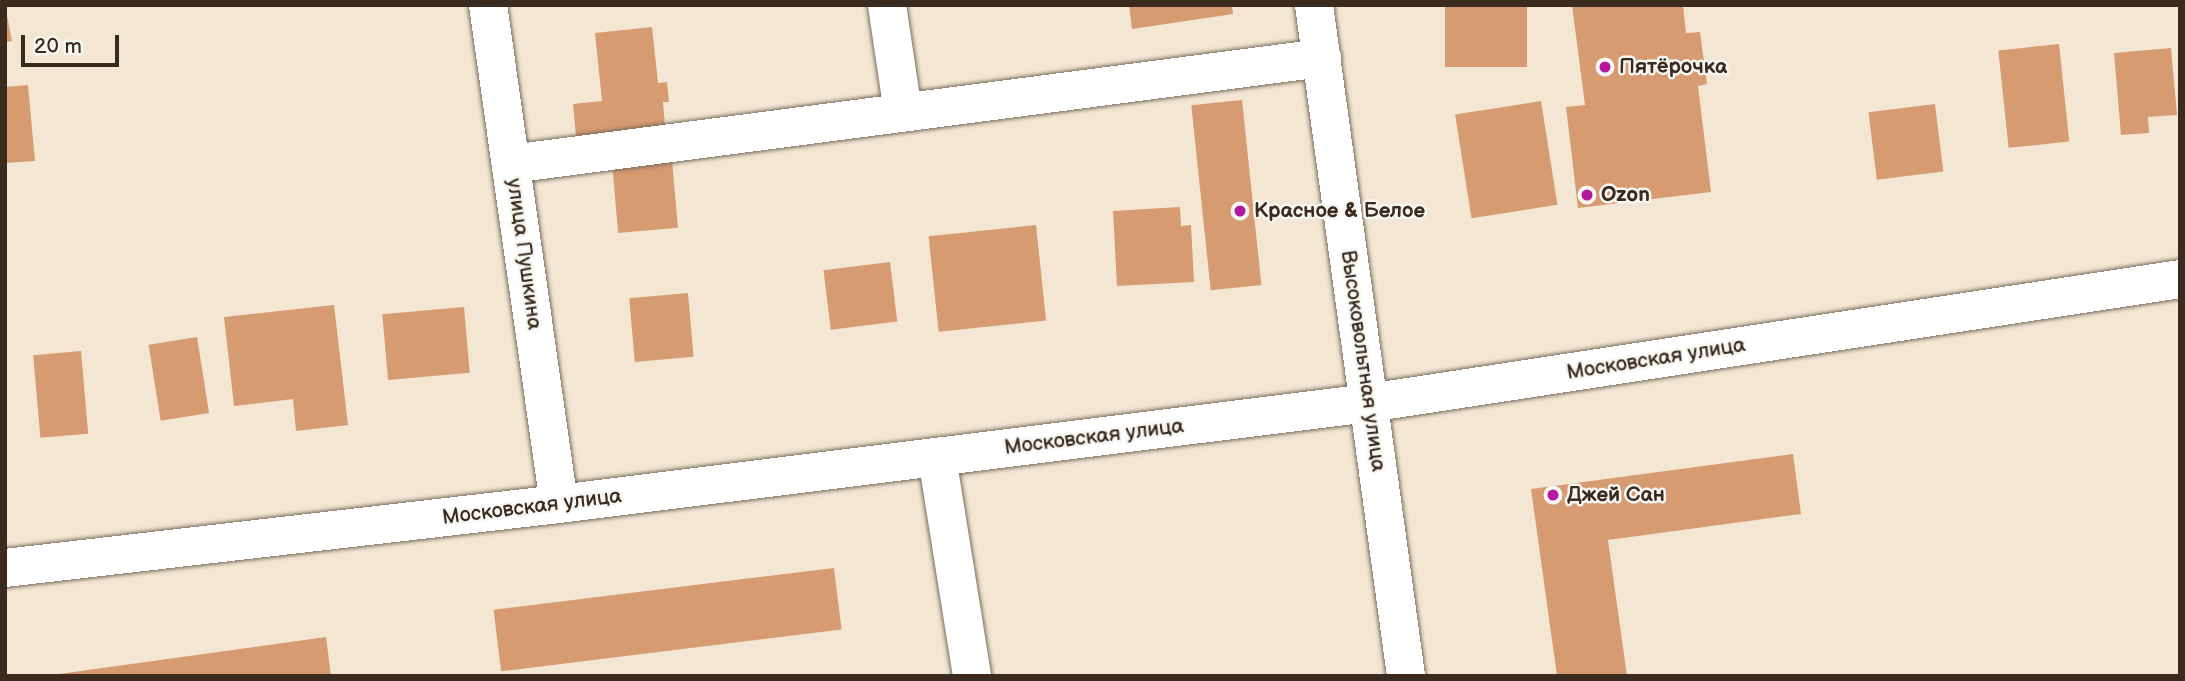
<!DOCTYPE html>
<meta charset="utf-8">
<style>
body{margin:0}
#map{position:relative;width:2185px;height:681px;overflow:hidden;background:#f3e7d4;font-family:"Balsamiq Sans",sans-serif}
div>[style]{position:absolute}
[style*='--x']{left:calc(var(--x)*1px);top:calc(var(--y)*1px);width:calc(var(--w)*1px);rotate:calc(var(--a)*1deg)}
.building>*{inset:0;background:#d79b71;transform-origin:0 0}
.roads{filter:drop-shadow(0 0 2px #7b6c5e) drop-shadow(0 0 2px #7b6c5e)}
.minor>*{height:38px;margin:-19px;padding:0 19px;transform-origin:19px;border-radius:19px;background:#fff}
.dots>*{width:19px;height:19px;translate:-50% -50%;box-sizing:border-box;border:4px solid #f6f6f2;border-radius:50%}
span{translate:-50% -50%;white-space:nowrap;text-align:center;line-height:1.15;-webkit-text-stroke:5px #f6f6f2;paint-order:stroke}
.poi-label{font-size:21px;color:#3b2a1e;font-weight:700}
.left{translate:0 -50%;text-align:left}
.street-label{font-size:21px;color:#3b2a1e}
.frame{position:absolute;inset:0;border:7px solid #3b2a1e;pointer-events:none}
.scale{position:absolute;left:21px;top:35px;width:98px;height:32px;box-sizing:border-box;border:4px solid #3b2a1e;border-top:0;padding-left:9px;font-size:21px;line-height:24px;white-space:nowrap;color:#3b2a1e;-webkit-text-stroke:5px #f6f6f2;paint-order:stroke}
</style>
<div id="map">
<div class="building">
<div style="clip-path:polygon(5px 5px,12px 41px,5px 42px)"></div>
<div style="clip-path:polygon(1129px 5px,1232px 5px,1233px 14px,1132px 29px)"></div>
<div style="left:1445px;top:5px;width:82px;height:62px"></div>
<div style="clip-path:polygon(1572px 5px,1683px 5px,1686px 33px,1700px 32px,1707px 84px,1698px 86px,1711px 192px,1578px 208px,1566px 107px,1585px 105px)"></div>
<div style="clip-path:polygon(652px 27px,658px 83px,667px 82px,669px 102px,663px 102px,665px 126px,576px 136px,573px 104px,602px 101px,595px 33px)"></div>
<div style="left:2059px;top:44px;width:98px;height:61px;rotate:84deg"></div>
<div style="clip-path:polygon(2171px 48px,2177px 115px,2148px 117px,2149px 133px,2121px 135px,2114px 53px)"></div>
<div style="clip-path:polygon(28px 85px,35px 161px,5px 163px,5px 87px)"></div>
<div style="left:1242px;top:100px;width:186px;height:51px;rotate:84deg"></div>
<div style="left:1541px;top:101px;width:105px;height:87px;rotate:81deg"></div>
<div style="left:1935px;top:104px;width:68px;height:67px;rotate:83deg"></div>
<div style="left:672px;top:160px;width:68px;height:60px;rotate:85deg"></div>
<div style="clip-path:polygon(1180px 207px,1181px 226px,1191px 225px,1194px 282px,1117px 286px,1113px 211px)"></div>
<div style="left:1036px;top:225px;width:96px;height:108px;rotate:84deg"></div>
<div style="left:890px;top:262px;width:60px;height:67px;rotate:83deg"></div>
<div style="left:688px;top:293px;width:64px;height:59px;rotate:85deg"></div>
<div style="clip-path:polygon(334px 305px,348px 425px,296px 431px,293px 399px,234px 406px,224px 317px)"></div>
<div style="left:464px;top:307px;width:66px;height:82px;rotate:85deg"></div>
<div style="left:197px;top:337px;width:77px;height:49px;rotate:81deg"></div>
<div style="left:81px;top:351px;width:83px;height:48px;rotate:85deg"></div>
<div style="clip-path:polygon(1793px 454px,1801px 514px,1608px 540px,1627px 676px,1557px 676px,1531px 489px)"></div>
<div style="left:834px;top:568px;width:62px;height:343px;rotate:83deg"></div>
<div style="clip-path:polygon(326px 637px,331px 676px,59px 676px,59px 674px)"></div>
</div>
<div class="roads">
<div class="minor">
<div style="--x:488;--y:5;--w:504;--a:81.9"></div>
<div style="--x:887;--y:5;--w:108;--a:81.5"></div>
<div style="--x:1314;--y:5;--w:677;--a:82.19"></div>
<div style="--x:511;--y:164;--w:818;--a:-7.45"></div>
<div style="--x:937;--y:457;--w:222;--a:80.9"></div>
<div style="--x:5;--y:568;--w:558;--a:-6.59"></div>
<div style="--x:559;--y:504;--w:816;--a:-7.11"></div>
<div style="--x:1369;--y:403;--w:820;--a:-8.69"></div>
</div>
</div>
<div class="dots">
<div style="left:1605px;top:67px;background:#b5179e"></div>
<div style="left:1587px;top:195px;background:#b5179e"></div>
<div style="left:1240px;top:211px;background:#b5179e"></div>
<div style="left:1553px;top:495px;background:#b5179e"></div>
</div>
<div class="poi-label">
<span class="left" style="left:1619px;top:67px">Пятёрочка</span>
<span class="left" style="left:1601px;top:195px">Ozon</span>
<span class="left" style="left:1254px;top:211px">Красное &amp; Белое</span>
<span class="left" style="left:1567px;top:495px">Джей Сан</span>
</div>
<div class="street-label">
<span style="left:524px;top:254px;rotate:82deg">улица Пушкина</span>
<span style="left:1656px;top:359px;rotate:-9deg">Московская улица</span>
<span style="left:1363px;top:361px;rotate:82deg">Высоковольтная улица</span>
<span style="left:1094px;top:437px;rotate:-7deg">Московская улица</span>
<span style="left:532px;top:507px;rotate:-7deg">Московская улица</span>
</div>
<div class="frame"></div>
<div class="scale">20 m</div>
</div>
